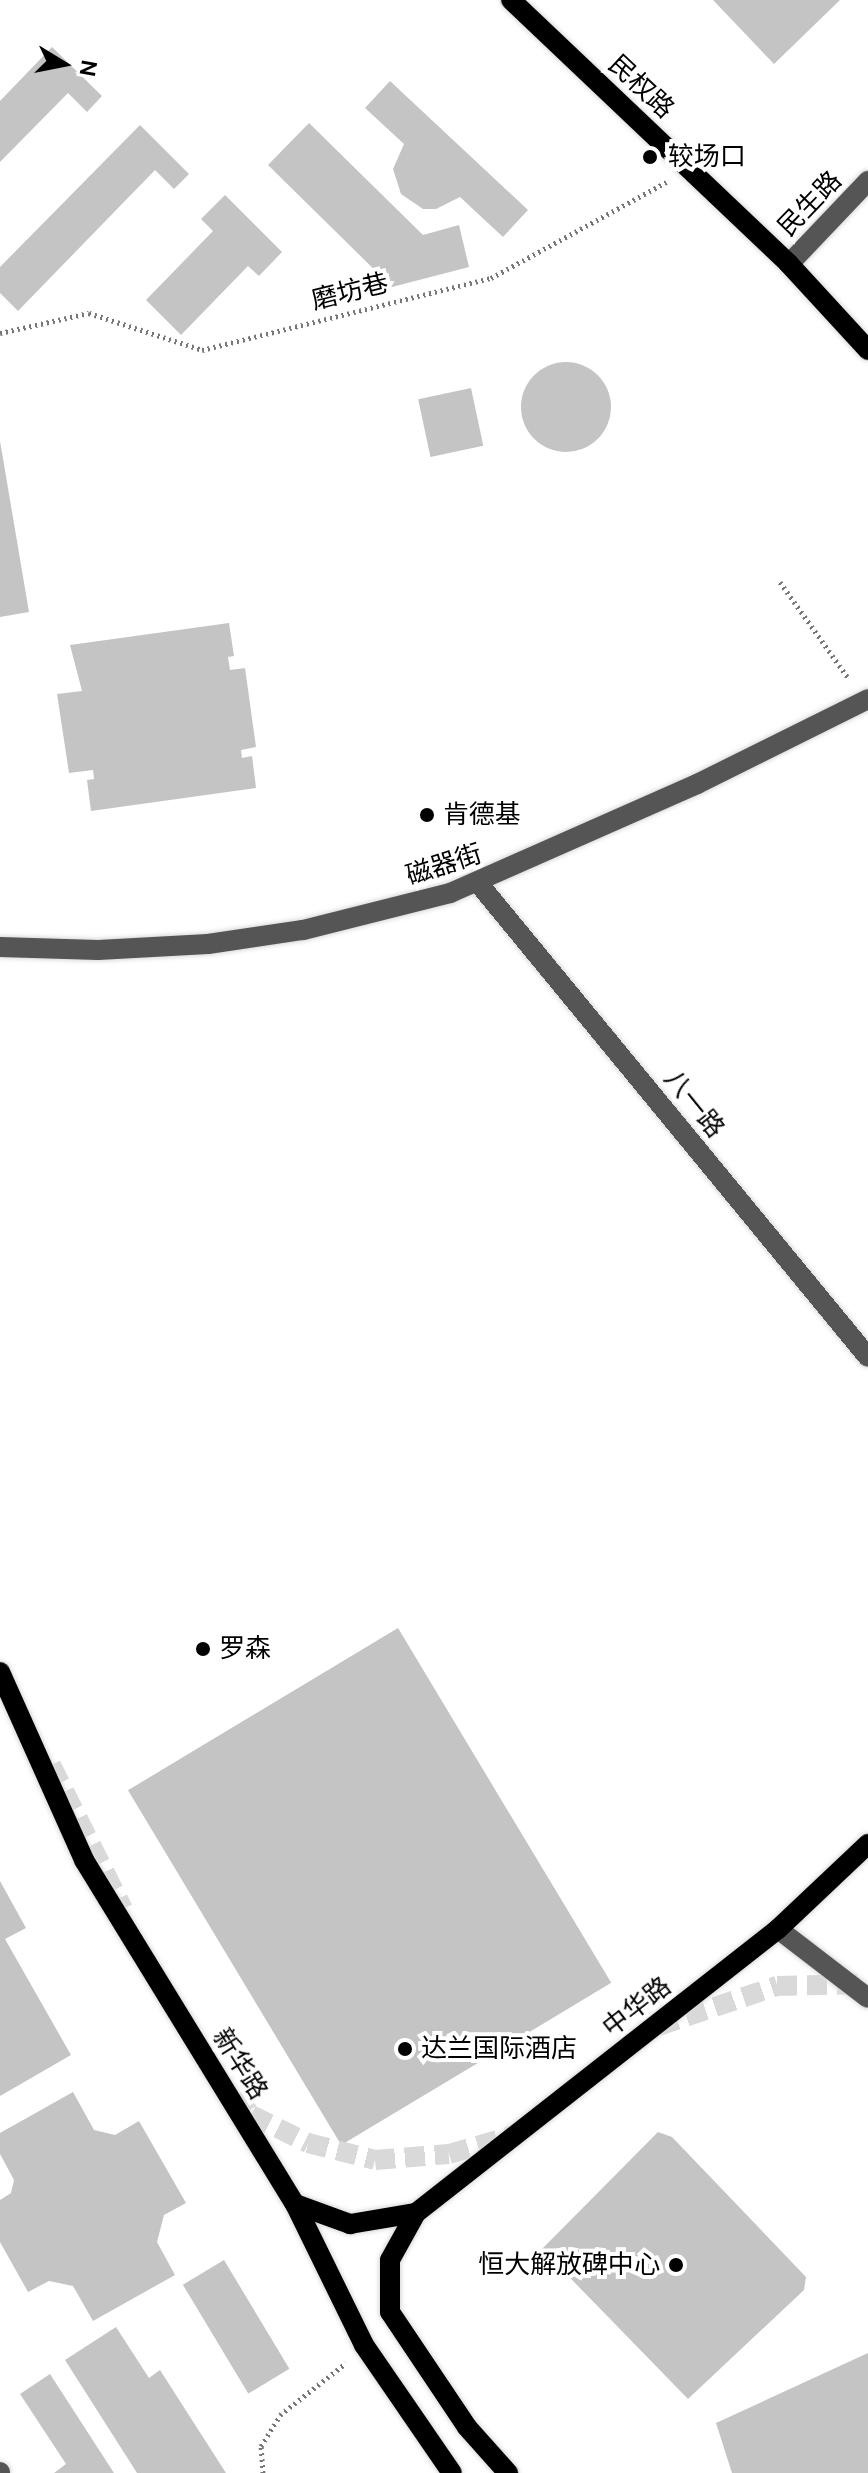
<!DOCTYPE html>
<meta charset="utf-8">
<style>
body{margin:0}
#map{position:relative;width:868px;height:2473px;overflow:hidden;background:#fff;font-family:"DM Sans","Noto Sans SC",sans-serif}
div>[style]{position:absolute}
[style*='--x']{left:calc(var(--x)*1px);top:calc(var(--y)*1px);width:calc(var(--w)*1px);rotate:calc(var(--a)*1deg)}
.building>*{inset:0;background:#c4c4c4;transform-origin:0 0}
.round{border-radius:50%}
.major-tunnel>*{height:20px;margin-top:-10px;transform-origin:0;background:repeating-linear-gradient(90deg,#d9d9d9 0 20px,transparent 0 30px)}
.path>*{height:5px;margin-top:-2.5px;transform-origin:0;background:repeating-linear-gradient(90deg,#777 0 2px,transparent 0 6px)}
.roads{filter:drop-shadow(0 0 2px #dbdbdb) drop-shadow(0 0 2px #dbdbdb)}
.minor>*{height:20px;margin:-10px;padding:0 10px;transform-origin:10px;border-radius:10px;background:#555}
.major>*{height:20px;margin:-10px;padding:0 10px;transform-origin:10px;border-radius:10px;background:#000}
.dots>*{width:22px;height:22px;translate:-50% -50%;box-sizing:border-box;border:4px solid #fff;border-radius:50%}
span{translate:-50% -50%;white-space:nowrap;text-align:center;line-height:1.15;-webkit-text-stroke:8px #fff;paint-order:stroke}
.street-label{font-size:26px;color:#000}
.poi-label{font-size:26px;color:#000}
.left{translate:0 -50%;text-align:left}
.right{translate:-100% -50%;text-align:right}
.north{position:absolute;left:24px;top:24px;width:80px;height:80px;-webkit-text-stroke:6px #fff;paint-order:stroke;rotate:100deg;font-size:22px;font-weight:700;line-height:32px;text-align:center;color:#000}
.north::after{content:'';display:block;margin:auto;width:28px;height:36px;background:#000;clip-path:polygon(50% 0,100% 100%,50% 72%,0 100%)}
</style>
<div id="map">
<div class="building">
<div style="clip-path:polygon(713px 0,840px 0,774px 64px)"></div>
<div style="clip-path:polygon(52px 47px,102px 96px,87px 112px,68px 93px,0 162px,0 101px)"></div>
<div style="clip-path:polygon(390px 81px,528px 210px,503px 237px,460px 197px,436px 209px,423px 209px,401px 194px,393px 169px,404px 144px,365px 108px)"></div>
<div style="clip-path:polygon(309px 123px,423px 235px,459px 225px,469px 267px,392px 287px,268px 165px)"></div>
<div style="clip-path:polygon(140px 125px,189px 174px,174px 189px,155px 170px,18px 311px,0 293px,0 267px)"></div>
<div style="clip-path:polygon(225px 195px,282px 252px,259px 276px,248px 266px,181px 335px,146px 300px,213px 231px,201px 219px)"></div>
<div class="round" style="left:521px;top:362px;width:90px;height:90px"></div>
<div style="left:471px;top:388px;width:59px;height:54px;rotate:78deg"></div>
<div style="clip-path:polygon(0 441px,29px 612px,0 617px)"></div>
<div style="clip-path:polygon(229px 623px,234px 656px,228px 657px,230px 670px,245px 668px,256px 747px,241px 750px,242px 758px,252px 756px,256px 788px,91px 811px,87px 780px,94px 779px,93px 770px,69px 773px,57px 694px,82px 691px,70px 645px)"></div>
<div style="left:398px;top:1628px;width:414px;height:315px;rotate:59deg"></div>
<div style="clip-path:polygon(0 1881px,26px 1928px,5px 1939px,71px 2055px,0 2096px)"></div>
<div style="clip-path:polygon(73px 2092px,94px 2130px,115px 2135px,139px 2121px,186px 2203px,164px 2215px,157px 2242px,175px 2275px,93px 2321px,73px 2286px,49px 2281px,28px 2292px,0 2242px,0 2200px,11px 2193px,14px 2180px,0 2154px,0 2133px)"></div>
<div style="clip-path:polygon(658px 2132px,672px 2137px,806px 2277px,804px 2290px,688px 2399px,542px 2249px)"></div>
<div style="left:224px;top:2260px;width:127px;height:48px;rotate:59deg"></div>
<div style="clip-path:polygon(116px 2327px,149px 2378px,160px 2370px,226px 2473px,137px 2473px,65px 2360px)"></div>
<div style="clip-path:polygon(868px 2353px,868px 2473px,732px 2473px,716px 2423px)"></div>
<div style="clip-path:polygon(50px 2374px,114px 2473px,54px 2473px,66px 2464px,20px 2394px)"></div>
</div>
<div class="major-tunnel">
<div style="--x:51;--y:1765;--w:161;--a:63.4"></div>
<div style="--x:658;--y:2026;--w:126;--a:-18.6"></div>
<div style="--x:777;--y:1986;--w:82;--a:-1.4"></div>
<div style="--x:236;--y:2096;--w:24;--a:52"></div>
<div style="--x:251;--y:2115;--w:64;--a:26.2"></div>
<div style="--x:308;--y:2143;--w:69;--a:14.2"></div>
<div style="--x:375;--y:2160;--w:74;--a:-4.6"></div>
<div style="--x:449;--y:2154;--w:69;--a:-16.1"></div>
</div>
<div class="path">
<div style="--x:0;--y:333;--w:91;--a:-12.7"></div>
<div style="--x:89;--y:313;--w:119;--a:18.1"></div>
<div style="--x:202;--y:350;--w:298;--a:-14"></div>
<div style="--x:491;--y:278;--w:200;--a:-28.7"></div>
<div style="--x:780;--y:582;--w:119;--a:54.6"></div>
<div style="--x:263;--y:2473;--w:27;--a:-94"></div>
<div style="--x:261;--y:2446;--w:36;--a:-58"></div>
<div style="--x:280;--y:2415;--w:84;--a:-38.2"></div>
</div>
<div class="roads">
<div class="minor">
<div style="--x:789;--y:264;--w:115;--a:-46.4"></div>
<div style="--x:479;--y:884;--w:612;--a:50.57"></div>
<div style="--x:0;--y:947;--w:98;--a:1.8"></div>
<div style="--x:98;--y:950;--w:110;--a:-3.1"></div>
<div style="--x:208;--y:944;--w:96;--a:-8.4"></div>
<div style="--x:303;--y:930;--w:152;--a:-14.1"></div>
<div style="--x:450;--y:893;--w:270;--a:-23.8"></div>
<div style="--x:697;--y:784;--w:191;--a:-26.4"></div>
<div style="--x:778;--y:1929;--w:113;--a:37.5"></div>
<div style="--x:0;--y:2472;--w:1;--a:90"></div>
</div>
<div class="major">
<div style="--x:511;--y:0;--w:383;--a:43.5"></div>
<div style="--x:789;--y:264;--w:117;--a:47.4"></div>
<div style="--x:0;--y:1672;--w:206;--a:65.9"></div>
<div style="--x:84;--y:1860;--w:404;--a:58.5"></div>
<div style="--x:295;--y:2204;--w:157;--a:63.9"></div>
<div style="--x:364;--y:2345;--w:155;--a:55.5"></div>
<div style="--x:295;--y:2204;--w:59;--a:20"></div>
<div style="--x:350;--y:2224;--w:67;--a:-9.5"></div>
<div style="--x:416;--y:2213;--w:460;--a:-38.1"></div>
<div style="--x:778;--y:1929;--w:124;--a:-43.4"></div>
<div style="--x:416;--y:2213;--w:54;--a:119"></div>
<div style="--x:390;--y:2260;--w:52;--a:90"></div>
<div style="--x:390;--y:2312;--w:138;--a:56.2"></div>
<div style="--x:467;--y:2427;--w:62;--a:48.3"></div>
</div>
</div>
<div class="dots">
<div style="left:650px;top:157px;background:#000"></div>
<div style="left:427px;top:815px;background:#000"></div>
<div style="left:203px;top:1649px;background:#000"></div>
<div style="left:405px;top:2049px;background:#000"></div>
<div style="left:676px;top:2265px;background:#000"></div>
</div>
<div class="street-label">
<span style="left:641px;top:87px;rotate:43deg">民权路</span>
<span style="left:810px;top:204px;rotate:-46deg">民生路</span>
<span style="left:350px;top:292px;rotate:-14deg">磨坊巷</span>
<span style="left:444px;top:865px;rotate:-18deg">磁器街</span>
<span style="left:694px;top:1104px;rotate:51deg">八一路</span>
<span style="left:637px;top:2007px;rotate:-38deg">中华路</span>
<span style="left:240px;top:2064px;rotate:58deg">新华路</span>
</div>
<div class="poi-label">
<span class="left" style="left:668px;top:157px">较场口</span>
<span class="left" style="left:443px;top:815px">肯德基</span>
<span class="left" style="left:219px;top:1649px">罗森</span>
<span class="left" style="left:421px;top:2049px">达兰国际酒店</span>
<span class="right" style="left:660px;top:2265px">恒大解放碑中心</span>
</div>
<div class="north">N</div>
</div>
